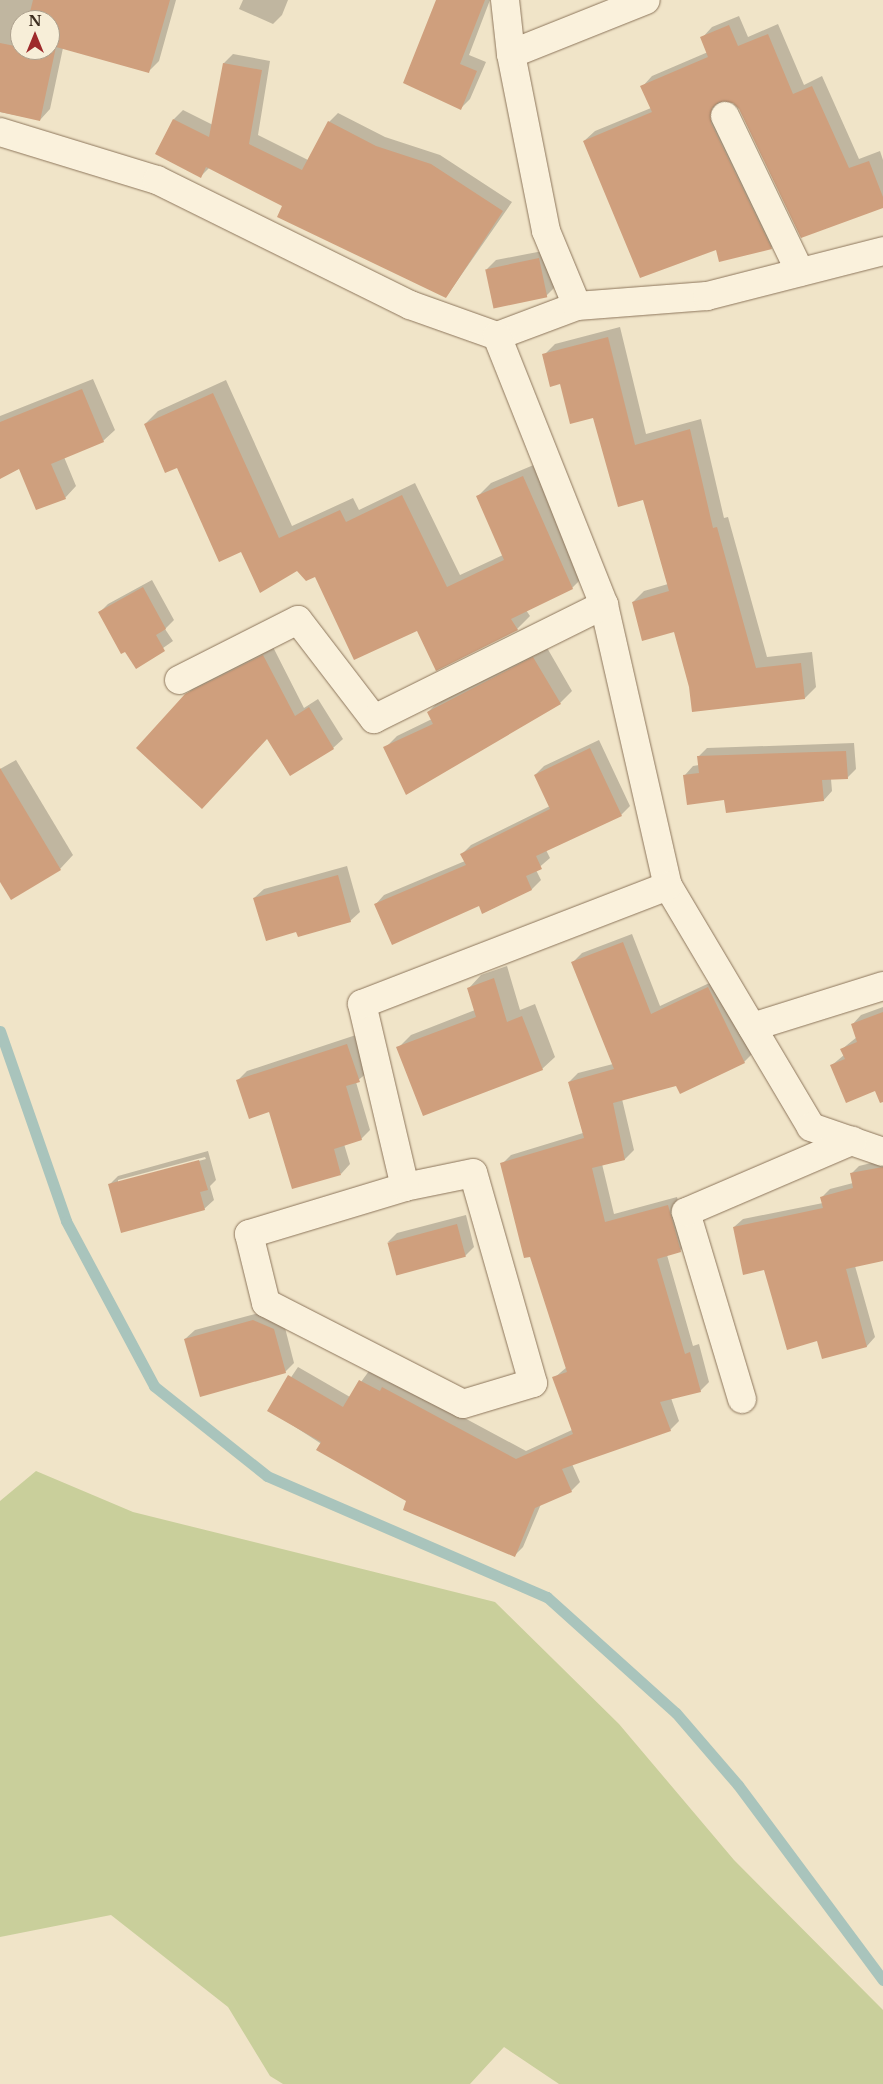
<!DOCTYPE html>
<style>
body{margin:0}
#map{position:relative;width:883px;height:2084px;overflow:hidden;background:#f0e4c8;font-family:"Libre Baskerville",serif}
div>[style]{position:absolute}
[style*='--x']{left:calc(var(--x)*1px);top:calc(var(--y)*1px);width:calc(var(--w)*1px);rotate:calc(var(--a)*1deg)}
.green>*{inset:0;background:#c9cf9b}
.shadow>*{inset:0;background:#0003}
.stream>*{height:11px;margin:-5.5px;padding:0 5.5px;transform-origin:5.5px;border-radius:5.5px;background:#a9c4bc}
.building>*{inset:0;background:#cf9f7d;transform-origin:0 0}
.roads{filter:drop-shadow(0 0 1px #8d765c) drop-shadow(0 0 1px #8d765c)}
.minor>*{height:28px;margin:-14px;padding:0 14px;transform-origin:14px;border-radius:14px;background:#faf1dc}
span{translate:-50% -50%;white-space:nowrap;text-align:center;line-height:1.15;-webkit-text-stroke:4px #f7eed8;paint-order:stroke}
.north{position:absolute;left:10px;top:10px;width:50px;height:50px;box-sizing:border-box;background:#f7eed8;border:1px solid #ada18e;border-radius:50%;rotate:0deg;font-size:14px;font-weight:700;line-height:20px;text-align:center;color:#3d2e20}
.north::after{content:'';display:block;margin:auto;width:18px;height:22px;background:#9e2a2b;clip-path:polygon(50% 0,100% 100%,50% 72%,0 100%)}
</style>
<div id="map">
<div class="green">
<div style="clip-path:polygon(36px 1471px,133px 1512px,495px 1602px,619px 1724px,734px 1860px,883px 2010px,883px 2084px,559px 2084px,504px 2047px,470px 2084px,283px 2084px,270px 2076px,228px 2007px,111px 1915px,0 1937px,0 1501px)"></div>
</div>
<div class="shadow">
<div style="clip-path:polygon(evenodd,0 0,176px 0,159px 61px,148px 72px,63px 48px,50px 109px,40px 120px,0 112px,0 0,20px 20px,50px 20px,50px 50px,20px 50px,20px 20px)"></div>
<div style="clip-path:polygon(243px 0,288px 0,282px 15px,273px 24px,239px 9px)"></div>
<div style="clip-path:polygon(437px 0,490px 0,469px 55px,486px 62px,470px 99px,460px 109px)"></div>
<div style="clip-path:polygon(739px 16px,748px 37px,778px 24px,804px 85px,822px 76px,859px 159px,880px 151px,883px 160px,883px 206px,734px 102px,721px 101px,721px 111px,781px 238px,771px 248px,717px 248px,584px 141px,595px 131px,651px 108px,642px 87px,652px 76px,708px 52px,702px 38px,712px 27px)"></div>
<div style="clip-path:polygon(233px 54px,270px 61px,258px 135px,308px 160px,329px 122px,338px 113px,385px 137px,440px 155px,512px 202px,446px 297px,278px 216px,284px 205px,210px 167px,201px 176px,156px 153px,174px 119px,183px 110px,213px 125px,224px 63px)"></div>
<div style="clip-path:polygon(548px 250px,556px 286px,546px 296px,487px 269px,496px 260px)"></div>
<div style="clip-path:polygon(620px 327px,646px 434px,701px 419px,724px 518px,728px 517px,767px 657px,812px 652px,816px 687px,805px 698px,690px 687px,675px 630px,633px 602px,644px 591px,668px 584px,644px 499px,594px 417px,561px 383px,544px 355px,555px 344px)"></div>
<div style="clip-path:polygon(93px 379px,115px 430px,103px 441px,64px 457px,76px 486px,65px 498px,20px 468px,0 478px,0 416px)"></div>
<div style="clip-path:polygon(226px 380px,292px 526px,353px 498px,359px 510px,415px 483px,460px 575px,503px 555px,478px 496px,491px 483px,536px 464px,585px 575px,572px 588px,526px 610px,530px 616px,517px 629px,417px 629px,316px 576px,242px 550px,145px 424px,158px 411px)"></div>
<div style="clip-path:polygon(152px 580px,174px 620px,165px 629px,173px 641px,136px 667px,100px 612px,108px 604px)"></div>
<div style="clip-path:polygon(546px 646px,572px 691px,560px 703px,385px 748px,397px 736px,432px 719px,428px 712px,440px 700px)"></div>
<div style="clip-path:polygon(273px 647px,304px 708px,318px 699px,343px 739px,333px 748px,267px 738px,186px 695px,196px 685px)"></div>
<div style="clip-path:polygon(599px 740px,630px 806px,621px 815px,546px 850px,550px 858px,536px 870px,541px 880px,532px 889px,483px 913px,480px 905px,375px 905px,384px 895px,465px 861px,462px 854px,471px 845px,550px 806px,535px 775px,544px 766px)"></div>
<div style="clip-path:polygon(854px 743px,856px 769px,847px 778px,831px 779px,832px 791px,824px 800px,725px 799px,685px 775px,693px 766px,699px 765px,698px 757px,707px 748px)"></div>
<div style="clip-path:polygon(16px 760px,73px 855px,60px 869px,0 880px,0 769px)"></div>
<div style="clip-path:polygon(347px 866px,360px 912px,350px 921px,297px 931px,254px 898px,264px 889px)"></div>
<div style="clip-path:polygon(632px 934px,660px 1006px,718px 979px,753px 1053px,744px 1062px,622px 1099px,634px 1150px,625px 1159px,602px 1164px,614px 1214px,677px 1197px,689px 1242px,680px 1251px,667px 1255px,693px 1346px,699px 1344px,709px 1382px,700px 1391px,671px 1398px,679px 1421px,670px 1430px,572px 1464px,580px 1482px,571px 1491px,541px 1504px,523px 1547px,514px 1556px,408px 1500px,269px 1410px,298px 1367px,350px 1397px,369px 1371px,388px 1382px,392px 1379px,526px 1451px,572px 1430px,554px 1378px,567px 1367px,502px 1164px,511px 1155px,583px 1133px,569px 1082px,578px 1073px,613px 1064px,573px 962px,582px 953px)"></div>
<div style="clip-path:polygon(507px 966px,520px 1010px,535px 1004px,555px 1057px,542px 1069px,398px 1048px,411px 1035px,475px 1010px,469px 988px,481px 975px)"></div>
<div style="clip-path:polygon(883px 1007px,883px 1087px,832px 1065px,844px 1055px,842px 1049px,857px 1037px,852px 1025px,861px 1015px)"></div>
<div style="clip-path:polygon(356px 1035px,368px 1072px,356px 1082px,370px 1130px,361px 1139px,344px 1144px,350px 1164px,341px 1174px,238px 1080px,247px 1071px)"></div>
<div style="clip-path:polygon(evenodd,208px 1151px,216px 1180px,210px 1186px,214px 1200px,204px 1209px,109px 1185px,118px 1176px,208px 1151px,205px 1157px,206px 1159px,118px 1183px,118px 1180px,205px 1157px)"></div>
<div style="clip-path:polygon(883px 1160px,883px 1260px,855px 1266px,875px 1337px,867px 1346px,823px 1357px,818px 1340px,734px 1227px,743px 1219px,823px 1203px,822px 1197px,830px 1189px,853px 1183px,851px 1174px,859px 1166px)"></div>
<div style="clip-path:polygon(466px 1215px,474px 1247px,465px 1256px,388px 1242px,397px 1233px)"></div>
<div style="clip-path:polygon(263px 1312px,283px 1320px,294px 1363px,285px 1372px,185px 1339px,195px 1330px)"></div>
</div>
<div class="stream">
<div style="--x:0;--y:1031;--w:201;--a:70.8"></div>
<div style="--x:66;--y:1221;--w:187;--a:61.9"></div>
<div style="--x:154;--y:1386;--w:144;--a:38.5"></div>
<div style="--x:267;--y:1476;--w:305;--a:23.4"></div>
<div style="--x:547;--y:1597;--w:173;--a:42"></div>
<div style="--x:676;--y:1713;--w:95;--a:49.3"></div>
<div style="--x:738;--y:1785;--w:243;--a:53.4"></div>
</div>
<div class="building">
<div style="clip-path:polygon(33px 0,170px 0,149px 73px,56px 47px,40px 121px,0 112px,0 43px,20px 47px,20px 50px,50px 50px,50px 20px,28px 20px)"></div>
<div style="clip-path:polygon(436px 0,485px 0,460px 64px,477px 71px,461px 110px,403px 83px)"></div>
<div style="clip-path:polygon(729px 25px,738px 46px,768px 34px,793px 94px,812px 86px,849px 168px,869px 161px,883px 197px,883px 208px,801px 238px,739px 109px,733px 103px,719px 102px,712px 108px,711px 123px,772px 249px,719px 262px,716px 250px,640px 278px,583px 141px,652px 112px,640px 86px,708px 57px,700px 37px)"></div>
<div style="clip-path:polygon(223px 63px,262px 70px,249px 144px,302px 170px,328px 121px,376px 146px,431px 164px,503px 211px,446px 298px,277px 217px,282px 206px,206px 167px,201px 178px,155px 154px,173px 119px,209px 137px)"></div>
<div style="left:539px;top:258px;width:40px;height:55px;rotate:78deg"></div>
<div style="clip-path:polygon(608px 337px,635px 445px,690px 429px,713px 528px,717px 527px,756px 668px,801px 663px,805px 699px,692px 712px,689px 687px,674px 632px,642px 641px,632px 602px,669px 591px,643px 500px,618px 507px,593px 418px,570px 424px,560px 384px,550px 387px,542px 354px)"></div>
<div style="clip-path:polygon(82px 389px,104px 442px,51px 464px,66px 499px,36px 510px,19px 469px,0 479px,0 422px)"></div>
<div style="clip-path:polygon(213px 393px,279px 538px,340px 510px,346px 522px,402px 495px,447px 587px,504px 560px,476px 496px,523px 476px,573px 589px,511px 619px,518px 630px,436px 671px,417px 631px,354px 660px,315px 577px,306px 581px,297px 571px,260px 593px,241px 552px,219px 562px,177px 468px,165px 473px,144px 424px)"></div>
<div style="clip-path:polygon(143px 587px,166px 629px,156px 635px,165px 651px,136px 669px,125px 652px,121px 654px,98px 612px)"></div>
<div style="clip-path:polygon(263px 655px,295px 716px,309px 707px,334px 749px,290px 776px,267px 739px,202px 809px,136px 748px,185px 694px)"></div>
<div style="clip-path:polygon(533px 657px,561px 704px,406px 795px,383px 747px,433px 724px,427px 712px)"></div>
<div style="clip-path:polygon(590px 748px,622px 816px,536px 856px,542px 869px,526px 876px,532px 890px,482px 914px,479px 906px,392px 945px,374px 904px,466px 865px,460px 854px,550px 809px,534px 775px)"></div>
<div style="clip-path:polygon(846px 751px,848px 779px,822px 780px,824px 801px,726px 813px,724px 800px,687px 805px,683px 775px,699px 773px,697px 756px)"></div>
<div style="clip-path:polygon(0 768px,61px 870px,11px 900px,0 882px)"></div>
<div style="clip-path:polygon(338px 875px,351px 922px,298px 937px,296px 932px,266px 941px,253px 898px)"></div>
<div style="clip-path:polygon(623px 942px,651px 1014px,708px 987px,745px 1063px,680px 1094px,676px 1086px,613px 1103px,625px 1160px,592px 1168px,605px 1222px,668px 1205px,681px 1252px,657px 1259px,685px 1354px,690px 1352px,701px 1392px,660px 1402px,671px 1431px,562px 1469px,572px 1492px,535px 1508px,515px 1557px,403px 1510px,406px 1501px,316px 1450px,321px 1442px,267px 1411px,288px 1375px,343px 1407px,359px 1380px,380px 1391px,382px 1387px,516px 1459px,573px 1434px,552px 1377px,567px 1372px,530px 1257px,524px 1258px,500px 1163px,584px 1138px,568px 1082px,614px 1069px,571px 962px)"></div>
<div style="clip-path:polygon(494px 978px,507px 1022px,522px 1016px,543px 1070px,423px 1116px,396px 1047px,476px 1017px,467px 988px)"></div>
<div style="clip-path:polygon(883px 1012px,883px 1102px,880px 1103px,875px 1091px,846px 1103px,830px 1065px,845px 1059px,840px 1049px,857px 1042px,851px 1024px)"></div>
<div style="clip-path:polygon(347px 1044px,360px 1082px,346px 1086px,362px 1140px,334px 1149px,341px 1175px,292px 1189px,269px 1112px,249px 1119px,236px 1080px)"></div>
<div style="clip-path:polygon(199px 1160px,208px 1190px,200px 1192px,205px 1210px,121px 1233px,108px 1184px)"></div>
<div style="clip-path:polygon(883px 1167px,883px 1261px,846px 1269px,867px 1347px,822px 1359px,817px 1341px,787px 1350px,764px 1270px,743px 1275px,733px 1227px,823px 1208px,820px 1197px,853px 1188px,850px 1173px)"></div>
<div style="left:457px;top:1224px;width:34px;height:72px;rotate:75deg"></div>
<div style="clip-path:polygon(253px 1320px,274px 1329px,286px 1373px,200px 1397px,184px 1339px)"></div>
</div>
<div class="roads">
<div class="minor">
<div style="--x:505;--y:0;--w:54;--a:83.7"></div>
<div style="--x:511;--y:54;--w:180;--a:78.8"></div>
<div style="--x:546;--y:231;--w:81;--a:67.5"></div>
<div style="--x:511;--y:54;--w:145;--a:-21.8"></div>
<div style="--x:725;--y:116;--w:173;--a:64.3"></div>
<div style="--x:0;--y:132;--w:164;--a:17"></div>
<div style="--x:157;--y:180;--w:282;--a:26.3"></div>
<div style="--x:410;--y:305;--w:92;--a:19.6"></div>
<div style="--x:497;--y:336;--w:85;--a:-20.6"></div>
<div style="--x:577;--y:306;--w:130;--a:-4.4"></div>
<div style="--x:707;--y:296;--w:182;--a:-14.3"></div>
<div style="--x:497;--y:336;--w:289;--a:68.3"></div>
<div style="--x:604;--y:605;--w:288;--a:77.2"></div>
<div style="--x:668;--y:886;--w:280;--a:59.3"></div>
<div style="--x:811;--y:1127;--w:76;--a:19.1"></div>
<div style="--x:179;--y:680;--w:133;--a:-26.8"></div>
<div style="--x:298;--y:620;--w:125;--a:52.5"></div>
<div style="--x:374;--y:719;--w:257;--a:-26.4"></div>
<div style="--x:752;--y:1027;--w:137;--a:-17.4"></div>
<div style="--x:405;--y:1187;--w:163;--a:163.2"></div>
<div style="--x:249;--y:1234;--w:71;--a:76.2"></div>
<div style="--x:266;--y:1303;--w:221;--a:27.1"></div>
<div style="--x:463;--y:1404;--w:73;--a:-16.7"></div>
<div style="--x:533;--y:1383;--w:218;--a:-105.9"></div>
<div style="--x:473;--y:1173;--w:69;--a:168.4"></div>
<div style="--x:405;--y:1187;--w:188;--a:-103.2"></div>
<div style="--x:362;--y:1004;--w:328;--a:-21.1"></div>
<div style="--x:742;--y:1399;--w:195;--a:-106.7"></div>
<div style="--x:686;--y:1212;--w:181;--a:-23.2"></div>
</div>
</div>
<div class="north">N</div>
</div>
